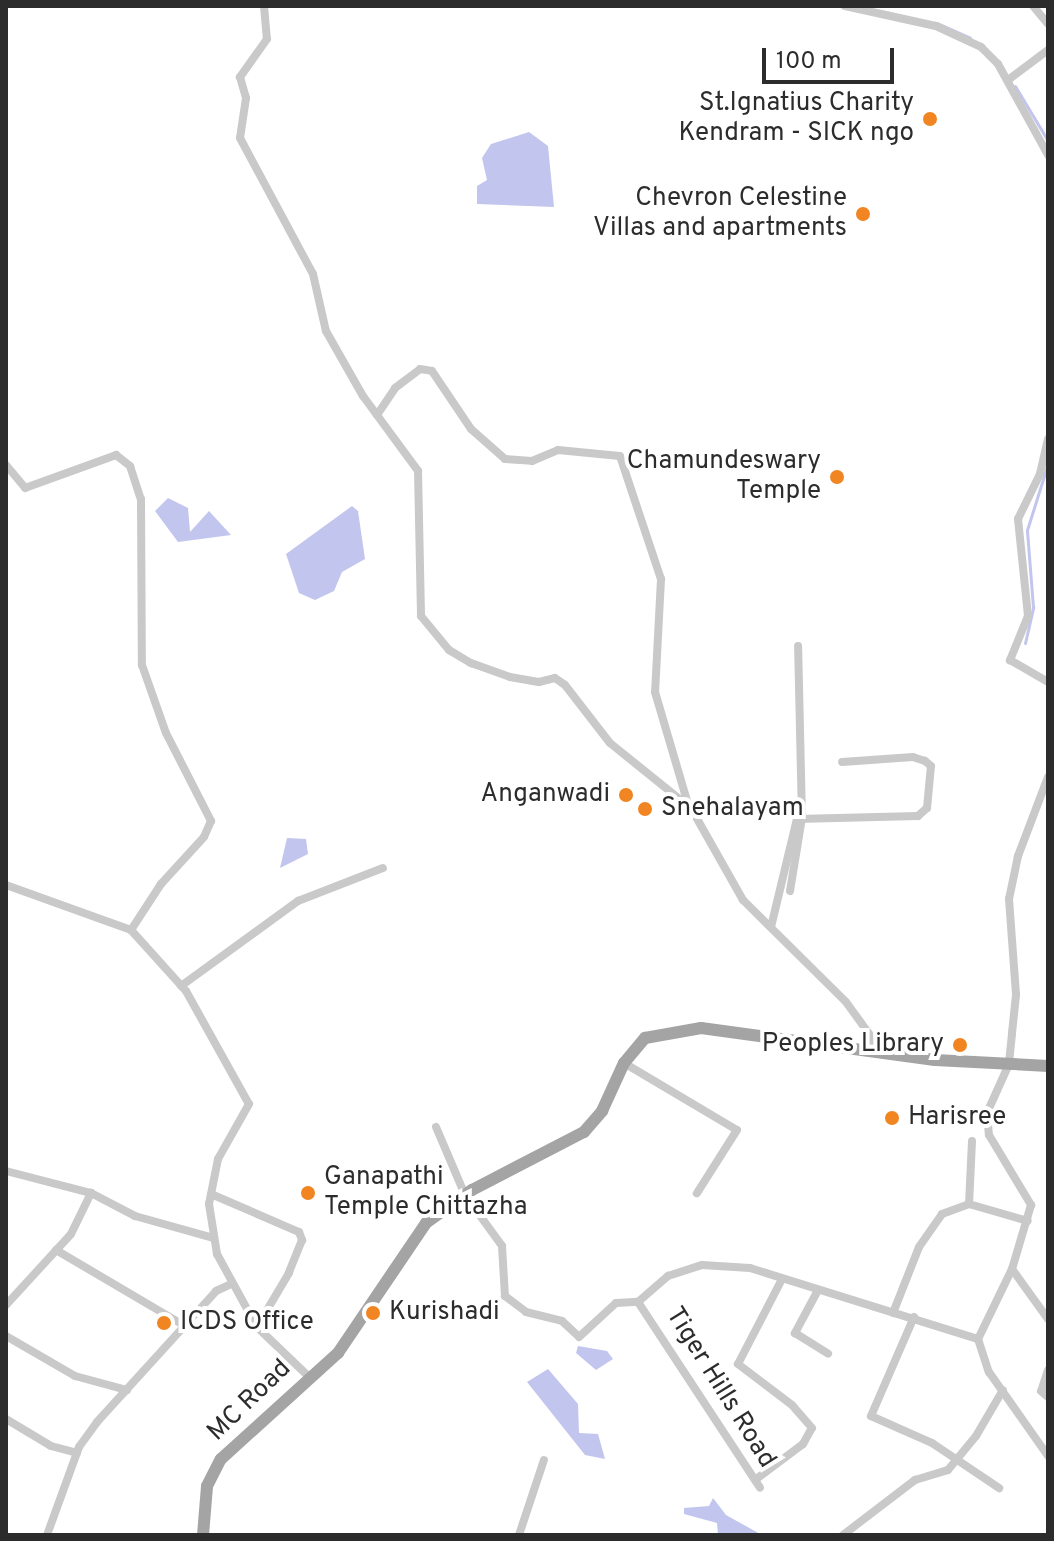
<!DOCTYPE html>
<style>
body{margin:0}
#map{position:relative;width:1054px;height:1541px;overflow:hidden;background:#fff;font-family:Overpass,sans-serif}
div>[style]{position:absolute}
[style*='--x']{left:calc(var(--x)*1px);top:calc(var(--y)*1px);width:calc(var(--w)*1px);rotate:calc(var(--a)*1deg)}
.water>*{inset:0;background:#c2c5ed}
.stream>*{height:3px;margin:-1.5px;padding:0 1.5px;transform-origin:1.5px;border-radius:1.5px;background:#c2c5ed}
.minor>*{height:8px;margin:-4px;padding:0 4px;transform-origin:4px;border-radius:4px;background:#c9c9c9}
.primary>*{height:12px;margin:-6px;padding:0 6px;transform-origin:6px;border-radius:6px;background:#a4a4a4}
.dots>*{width:22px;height:22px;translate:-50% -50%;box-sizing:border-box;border:4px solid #fff;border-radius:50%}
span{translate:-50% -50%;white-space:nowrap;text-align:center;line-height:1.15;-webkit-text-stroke:8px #fff;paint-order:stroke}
.poi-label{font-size:26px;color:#2c2c2c}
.right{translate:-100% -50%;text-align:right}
.left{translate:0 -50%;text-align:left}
.street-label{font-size:26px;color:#2c2c2c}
.frame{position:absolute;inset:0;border:8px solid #2c2c2c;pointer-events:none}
.scale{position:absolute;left:762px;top:48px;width:132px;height:36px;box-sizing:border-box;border:4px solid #2c2c2c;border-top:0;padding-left:10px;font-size:24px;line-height:28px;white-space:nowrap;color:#2c2c2c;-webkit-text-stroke:6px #fff;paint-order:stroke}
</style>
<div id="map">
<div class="water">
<div style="clip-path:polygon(529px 132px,548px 146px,554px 207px,477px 204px,477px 186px,487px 180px,482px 158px,491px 144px)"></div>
<div style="clip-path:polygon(168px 498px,188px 508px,190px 532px,209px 511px,231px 535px,178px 542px,155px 511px)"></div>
<div style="clip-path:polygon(352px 506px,358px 511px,365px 559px,342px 572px,334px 591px,315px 600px,299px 593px,286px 554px)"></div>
<div style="clip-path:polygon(287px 838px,306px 839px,308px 854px,280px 868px)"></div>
<div style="clip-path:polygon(578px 1346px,607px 1351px,613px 1359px,596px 1370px,576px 1353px)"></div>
<div style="clip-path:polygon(548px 1369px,578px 1404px,579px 1433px,598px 1434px,605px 1459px,585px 1455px,527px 1382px)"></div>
<div style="clip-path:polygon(713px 1498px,726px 1515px,762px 1535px,718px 1535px,717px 1523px,684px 1514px,684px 1508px,709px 1506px)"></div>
</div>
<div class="stream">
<div style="--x:937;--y:23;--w:36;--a:24"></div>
<div style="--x:1015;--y:86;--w:64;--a:59"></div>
<div style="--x:1025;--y:643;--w:37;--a:-77"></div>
<div style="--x:1033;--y:607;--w:77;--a:-94.5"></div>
<div style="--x:1027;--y:530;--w:70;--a:-72.6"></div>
</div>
<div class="minor">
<div style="--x:264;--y:6;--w:33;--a:85"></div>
<div style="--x:267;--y:39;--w:47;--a:125.4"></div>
<div style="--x:240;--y:77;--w:22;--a:74"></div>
<div style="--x:246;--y:98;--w:40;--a:98.5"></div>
<div style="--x:240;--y:138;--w:154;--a:61.8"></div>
<div style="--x:313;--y:274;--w:58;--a:77.2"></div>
<div style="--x:326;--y:331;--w:75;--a:60.4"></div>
<div style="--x:363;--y:396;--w:93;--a:53.7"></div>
<div style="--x:418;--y:471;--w:145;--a:88.8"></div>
<div style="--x:421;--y:616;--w:44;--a:50.5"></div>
<div style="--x:449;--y:650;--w:26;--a:31"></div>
<div style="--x:471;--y:663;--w:41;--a:19.7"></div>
<div style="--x:510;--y:677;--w:29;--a:10"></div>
<div style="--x:539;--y:682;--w:16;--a:-14"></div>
<div style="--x:555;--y:678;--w:12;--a:35"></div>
<div style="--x:565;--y:685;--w:73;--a:52.2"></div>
<div style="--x:610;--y:743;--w:107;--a:38.9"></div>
<div style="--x:845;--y:6;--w:93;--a:12.4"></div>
<div style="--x:936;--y:26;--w:50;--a:25"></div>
<div style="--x:981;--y:47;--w:24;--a:45"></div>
<div style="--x:998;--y:64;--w:104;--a:61.2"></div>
<div style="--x:1033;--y:6;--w:23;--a:50"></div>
<div style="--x:1008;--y:80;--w:50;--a:-36.9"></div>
<div style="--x:377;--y:415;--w:32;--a:-56"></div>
<div style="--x:395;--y:388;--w:31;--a:-37"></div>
<div style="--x:420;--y:369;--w:12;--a:9"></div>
<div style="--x:432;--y:371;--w:70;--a:56.1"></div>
<div style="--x:471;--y:429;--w:45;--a:41.4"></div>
<div style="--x:505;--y:459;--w:27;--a:4"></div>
<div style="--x:532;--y:461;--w:28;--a:-23"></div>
<div style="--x:558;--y:450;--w:62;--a:5.5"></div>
<div style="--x:620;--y:456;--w:130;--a:71.6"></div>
<div style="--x:661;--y:579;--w:113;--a:93"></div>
<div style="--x:655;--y:692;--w:114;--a:73.6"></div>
<div style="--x:687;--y:801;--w:114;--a:60.5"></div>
<div style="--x:743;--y:900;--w:145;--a:44.7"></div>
<div style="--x:846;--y:1002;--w:39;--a:54"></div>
<div style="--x:869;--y:1034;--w:19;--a:84"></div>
<div style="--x:1048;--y:439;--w:36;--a:103"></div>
<div style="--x:1040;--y:474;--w:50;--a:116.1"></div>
<div style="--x:1018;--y:519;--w:98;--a:84.1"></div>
<div style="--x:1028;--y:616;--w:48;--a:112.2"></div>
<div style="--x:1010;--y:660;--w:44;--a:30.1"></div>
<div style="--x:6;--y:465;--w:30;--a:50"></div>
<div style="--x:25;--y:488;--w:97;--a:-19.9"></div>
<div style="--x:116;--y:455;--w:18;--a:38"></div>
<div style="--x:130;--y:466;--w:35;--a:72"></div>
<div style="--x:141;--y:499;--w:166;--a:89.7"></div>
<div style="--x:142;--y:665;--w:72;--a:70.6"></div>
<div style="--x:166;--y:733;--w:99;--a:62.9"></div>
<div style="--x:211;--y:821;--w:17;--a:114"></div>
<div style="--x:204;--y:837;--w:64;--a:132.5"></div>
<div style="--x:161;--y:884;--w:55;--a:123.1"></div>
<div style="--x:1048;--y:777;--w:85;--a:110.8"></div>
<div style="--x:1018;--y:856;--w:44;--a:101.8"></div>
<div style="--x:1009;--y:899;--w:96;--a:85.8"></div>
<div style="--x:1016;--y:995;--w:39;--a:96"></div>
<div style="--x:1012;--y:1034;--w:30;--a:96"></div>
<div style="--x:1009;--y:1064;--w:54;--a:114.2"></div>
<div style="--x:987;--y:1113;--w:22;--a:85"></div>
<div style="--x:989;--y:1135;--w:82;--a:59"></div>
<div style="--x:1031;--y:1205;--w:67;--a:106.5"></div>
<div style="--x:1012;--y:1269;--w:78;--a:115.9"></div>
<div style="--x:978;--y:1339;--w:35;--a:72"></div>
<div style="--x:989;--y:1372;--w:103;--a:54.9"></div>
<div style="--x:6;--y:885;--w:133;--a:19.8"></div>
<div style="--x:131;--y:930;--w:82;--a:48"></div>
<div style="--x:186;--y:991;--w:129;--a:60.9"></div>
<div style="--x:249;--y:1104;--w:63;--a:119.4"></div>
<div style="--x:218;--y:1159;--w:46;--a:101.3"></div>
<div style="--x:209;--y:1204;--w:51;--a:80.9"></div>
<div style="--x:217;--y:1254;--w:83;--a:61.3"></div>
<div style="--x:257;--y:1327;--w:69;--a:43.8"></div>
<div style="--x:790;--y:891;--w:74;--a:-80.7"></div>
<div style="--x:802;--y:818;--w:172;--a:-91.3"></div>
<div style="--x:771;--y:927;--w:111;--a:-76.5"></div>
<div style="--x:797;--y:819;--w:121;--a:-1.4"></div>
<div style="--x:918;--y:816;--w:12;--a:-42"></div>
<div style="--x:927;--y:808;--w:42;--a:-84.6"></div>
<div style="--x:931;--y:766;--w:8;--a:-140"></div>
<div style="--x:925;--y:761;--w:13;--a:-162"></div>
<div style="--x:913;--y:757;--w:71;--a:176"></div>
<div style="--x:181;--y:986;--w:145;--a:-36"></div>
<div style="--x:298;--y:901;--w:91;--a:-21.2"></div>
<div style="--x:624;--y:1063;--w:131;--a:30.7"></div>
<div style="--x:737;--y:1130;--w:75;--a:122.4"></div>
<div style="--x:436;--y:1127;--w:74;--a:66.9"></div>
<div style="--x:465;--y:1195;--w:63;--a:54"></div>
<div style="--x:502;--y:1246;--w:50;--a:86.6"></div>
<div style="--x:505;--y:1296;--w:26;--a:37"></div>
<div style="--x:526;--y:1312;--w:37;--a:14"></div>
<div style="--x:562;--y:1321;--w:23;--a:43"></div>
<div style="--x:579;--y:1337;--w:50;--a:-42.6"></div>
<div style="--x:616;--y:1303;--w:22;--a:-3"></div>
<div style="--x:638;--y:1302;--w:222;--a:56.7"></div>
<div style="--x:972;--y:1141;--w:63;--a:92.7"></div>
<div style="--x:969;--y:1204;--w:61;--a:16.1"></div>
<div style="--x:6;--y:1171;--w:88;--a:14.5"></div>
<div style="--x:91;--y:1193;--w:50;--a:27.6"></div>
<div style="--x:135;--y:1216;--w:82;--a:15.6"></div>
<div style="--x:211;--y:1194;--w:96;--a:23.4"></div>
<div style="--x:299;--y:1232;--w:9;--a:69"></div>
<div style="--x:302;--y:1240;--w:35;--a:112"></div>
<div style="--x:289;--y:1273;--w:63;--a:120.7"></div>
<div style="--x:56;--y:1250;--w:150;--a:30.5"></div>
<div style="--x:1012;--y:1269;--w:62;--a:54.2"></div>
<div style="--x:817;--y:1292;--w:47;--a:118.2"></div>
<div style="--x:795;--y:1333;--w:39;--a:32"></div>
<div style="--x:638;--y:1302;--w:40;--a:-41"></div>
<div style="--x:668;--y:1276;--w:36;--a:-18"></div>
<div style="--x:702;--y:1265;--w:48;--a:3.6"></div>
<div style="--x:750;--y:1268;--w:239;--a:17.3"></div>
<div style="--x:6;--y:1305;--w:96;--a:-47.5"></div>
<div style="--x:71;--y:1234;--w:46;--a:-64"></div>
<div style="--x:893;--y:1313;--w:71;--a:-68.5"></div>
<div style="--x:919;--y:1247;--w:40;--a:-55.1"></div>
<div style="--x:942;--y:1214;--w:29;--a:-20"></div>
<div style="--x:914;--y:1317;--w:108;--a:113.5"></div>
<div style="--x:871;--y:1416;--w:67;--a:23.9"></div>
<div style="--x:932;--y:1443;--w:81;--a:33.9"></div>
<div style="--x:6;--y:1336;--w:80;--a:30.1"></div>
<div style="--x:75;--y:1376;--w:54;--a:15.1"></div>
<div style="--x:1048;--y:1370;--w:22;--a:108"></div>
<div style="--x:1041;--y:1391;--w:9;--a:41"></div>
<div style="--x:6;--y:1419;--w:52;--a:31"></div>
<div style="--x:51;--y:1446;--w:27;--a:15"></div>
<div style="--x:755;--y:1480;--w:60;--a:-36.9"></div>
<div style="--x:803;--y:1444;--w:18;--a:-61"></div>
<div style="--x:812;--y:1428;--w:30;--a:-131"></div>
<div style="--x:792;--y:1405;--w:68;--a:-142.8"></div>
<div style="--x:738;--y:1364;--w:96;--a:-62.6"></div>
<div style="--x:47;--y:1535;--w:94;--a:-70"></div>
<div style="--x:79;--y:1447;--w:31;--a:-54"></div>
<div style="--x:97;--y:1422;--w:177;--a:-47.7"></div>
<div style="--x:216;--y:1291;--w:17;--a:-25"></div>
<div style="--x:519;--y:1535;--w:79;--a:-71.6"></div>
<div style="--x:843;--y:1535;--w:91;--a:-37.4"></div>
<div style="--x:915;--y:1480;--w:34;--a:-17"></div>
<div style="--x:948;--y:1470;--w:44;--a:-50.5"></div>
<div style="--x:976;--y:1436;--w:53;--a:-59.6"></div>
</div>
<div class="primary">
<div style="--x:203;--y:1535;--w:49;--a:-85.3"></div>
<div style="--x:207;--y:1486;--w:30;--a:-63"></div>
<div style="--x:221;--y:1459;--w:158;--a:-42.2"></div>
<div style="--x:338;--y:1353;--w:157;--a:-55.9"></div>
<div style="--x:426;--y:1223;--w:57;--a:-35.7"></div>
<div style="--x:472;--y:1190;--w:126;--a:-27.4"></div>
<div style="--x:584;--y:1132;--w:28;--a:-49"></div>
<div style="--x:602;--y:1111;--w:53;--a:-65.4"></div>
<div style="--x:624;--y:1063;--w:33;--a:-50"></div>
<div style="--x:645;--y:1038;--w:57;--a:-10.1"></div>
<div style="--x:701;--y:1028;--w:236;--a:7.8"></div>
<div style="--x:935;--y:1060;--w:113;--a:3"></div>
</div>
<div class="dots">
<div style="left:930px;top:119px;background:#f08521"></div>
<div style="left:863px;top:214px;background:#f08521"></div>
<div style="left:837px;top:477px;background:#f08521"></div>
<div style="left:626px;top:795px;background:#f08521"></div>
<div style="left:645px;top:809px;background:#f08521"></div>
<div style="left:960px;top:1045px;background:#f08521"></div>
<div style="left:892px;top:1118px;background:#f08521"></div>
<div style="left:308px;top:1193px;background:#f08521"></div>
<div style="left:373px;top:1313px;background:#f08521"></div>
<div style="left:164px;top:1323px;background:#f08521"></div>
</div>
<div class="poi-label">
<span class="right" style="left:914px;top:119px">St.Ignatius Charity<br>Kendram - SICK ngo</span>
<span class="right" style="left:847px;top:214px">Chevron Celestine<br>Villas and apartments</span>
<span class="right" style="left:821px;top:477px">Chamundeswary<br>Temple</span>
<span class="right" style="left:610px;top:795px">Anganwadi</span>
<span class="left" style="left:661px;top:809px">Snehalayam</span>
<span class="right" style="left:944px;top:1045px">Peoples Library</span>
<span class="left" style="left:908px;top:1118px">Harisree</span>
<span class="left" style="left:324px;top:1193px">Ganapathi<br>Temple Chittazha</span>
<span class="left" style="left:389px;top:1313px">Kurishadi</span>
<span class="left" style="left:180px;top:1323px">ICDS Office</span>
</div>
<div class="street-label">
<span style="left:720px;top:1388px;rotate:58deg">Tiger Hills Road</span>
<span style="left:250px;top:1401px;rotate:-44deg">MC Road</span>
</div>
<div class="frame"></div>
<div class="scale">100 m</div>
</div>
